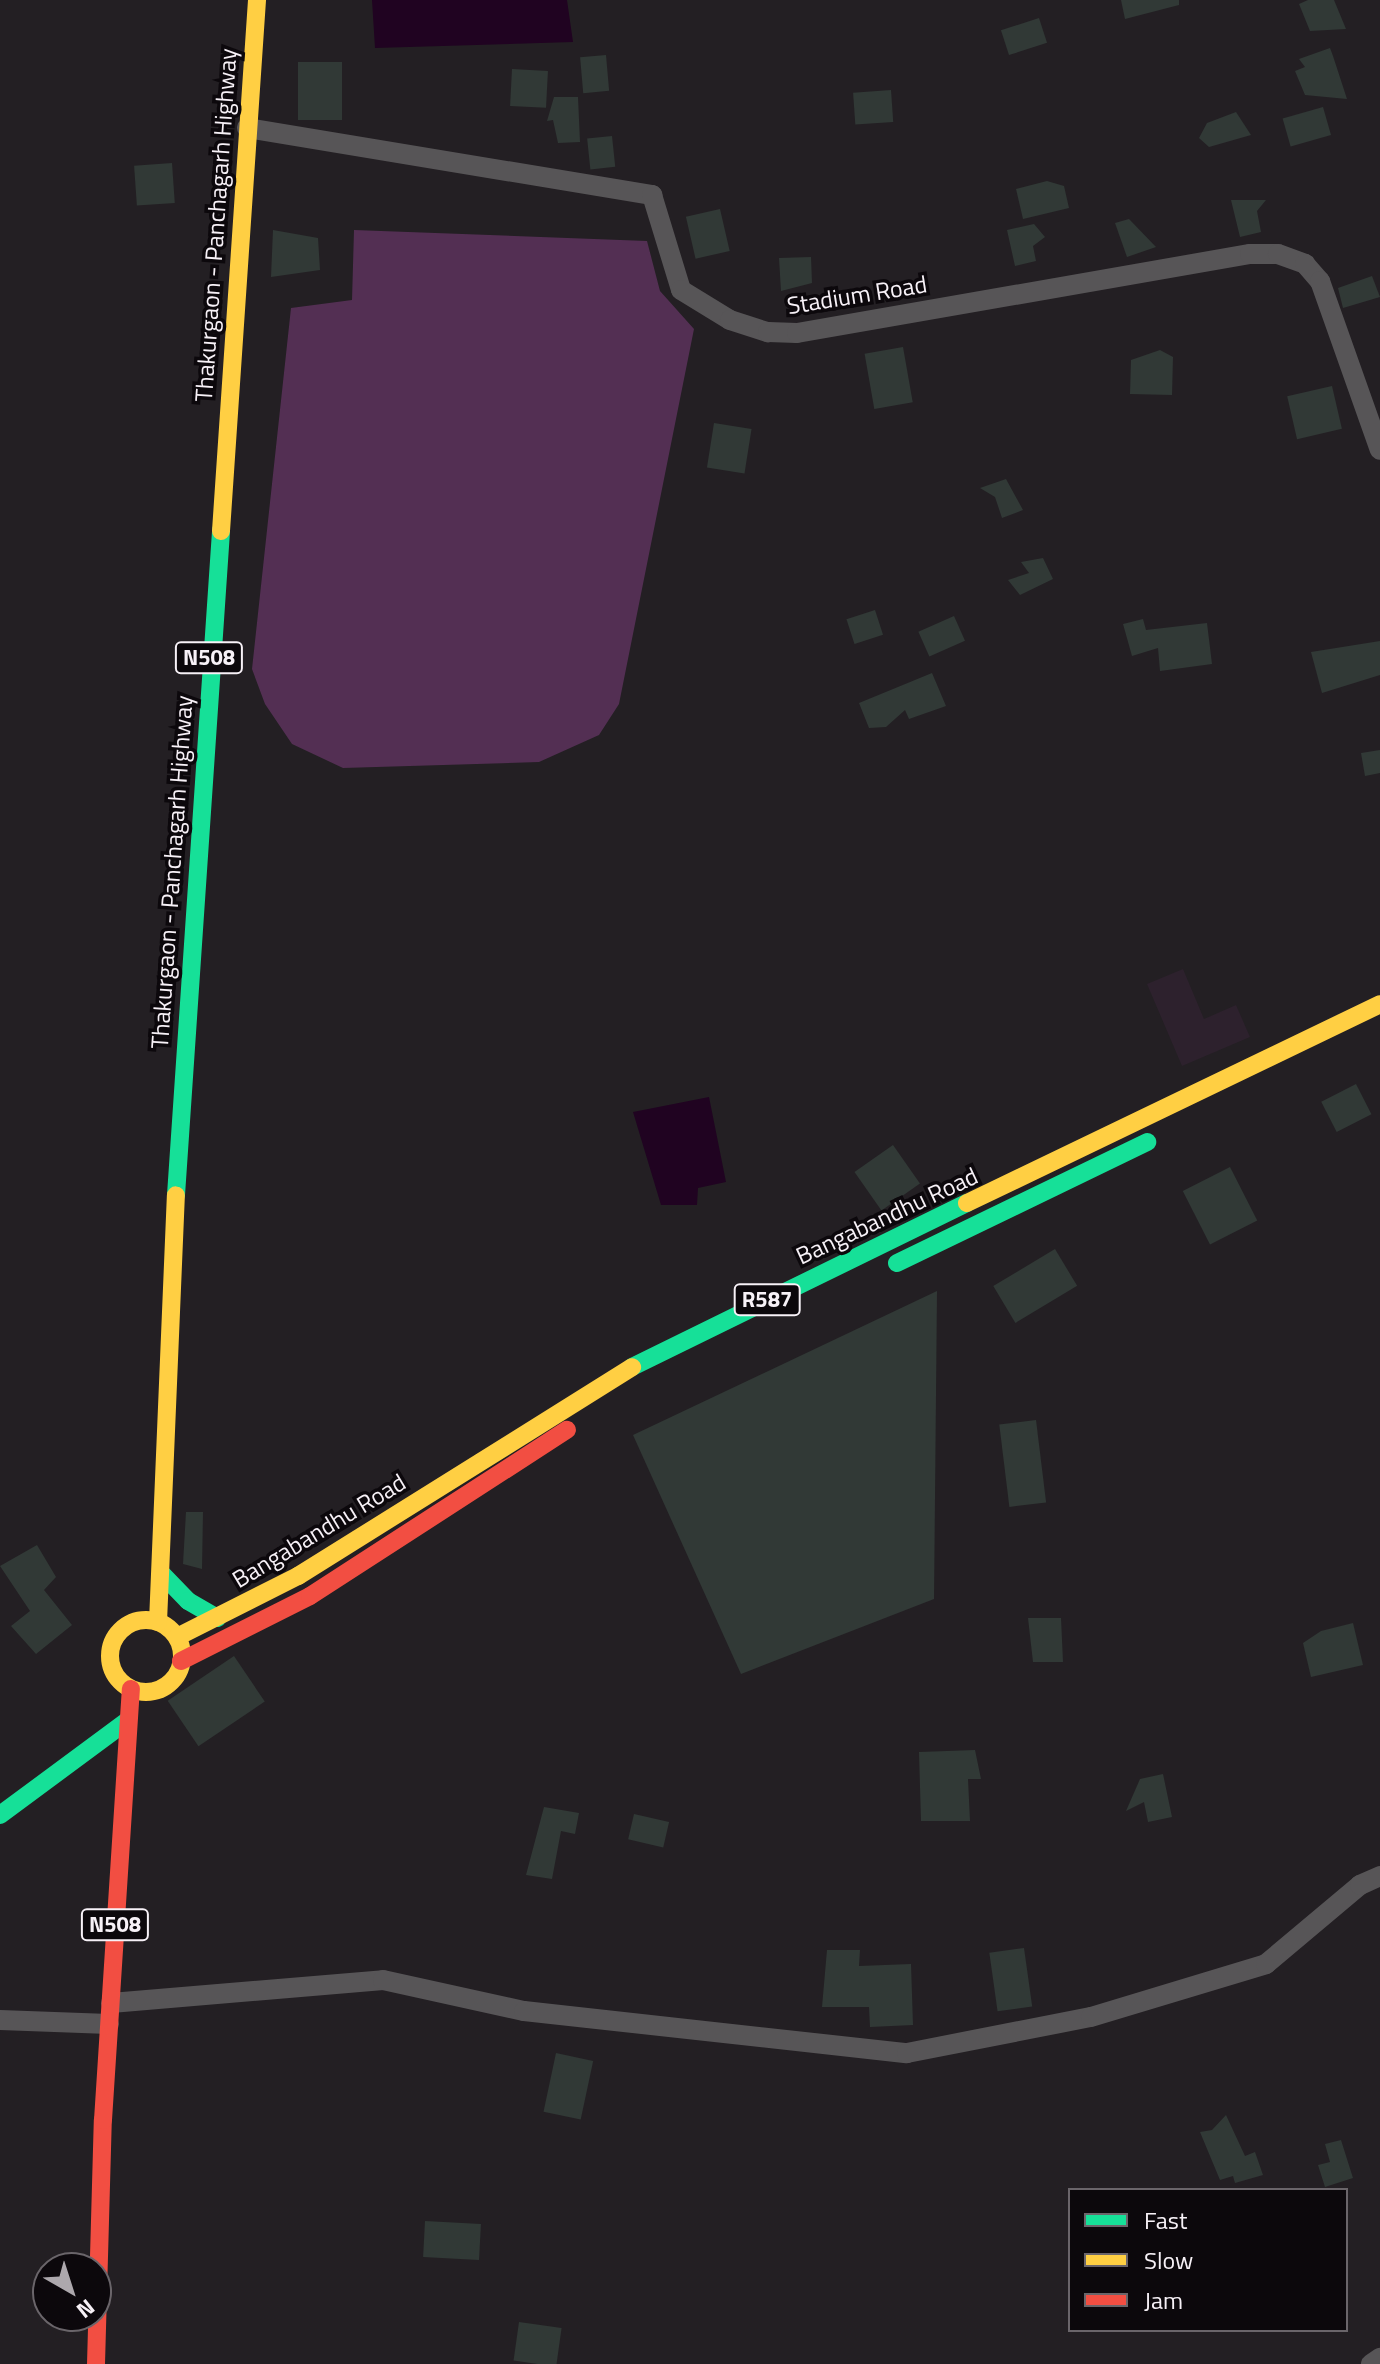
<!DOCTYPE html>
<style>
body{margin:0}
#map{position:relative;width:1380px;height:2364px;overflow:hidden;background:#231f23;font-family:"Titillium Web",sans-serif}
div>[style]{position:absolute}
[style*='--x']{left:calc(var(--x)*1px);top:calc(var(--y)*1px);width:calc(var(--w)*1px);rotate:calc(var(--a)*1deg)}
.built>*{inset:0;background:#2d212d}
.green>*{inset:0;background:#532f53}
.water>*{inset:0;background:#200321}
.building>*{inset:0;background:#313936;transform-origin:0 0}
.street>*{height:20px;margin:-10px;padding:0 10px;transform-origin:10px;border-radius:10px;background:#575557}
.fast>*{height:18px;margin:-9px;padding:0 9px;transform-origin:9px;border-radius:9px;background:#16e098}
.slow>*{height:18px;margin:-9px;padding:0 9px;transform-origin:9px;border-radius:9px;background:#ffcf43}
.slow>.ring{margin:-9px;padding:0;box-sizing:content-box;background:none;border:18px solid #ffcf43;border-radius:50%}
.jam>*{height:18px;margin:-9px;padding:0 9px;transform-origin:9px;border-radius:9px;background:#f24e42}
span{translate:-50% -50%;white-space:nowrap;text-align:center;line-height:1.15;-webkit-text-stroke:7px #0c080c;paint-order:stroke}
.shield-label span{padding:2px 6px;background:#0c080c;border:2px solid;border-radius:6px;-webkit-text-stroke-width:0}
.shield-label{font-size:22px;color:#f7f1f7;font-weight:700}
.street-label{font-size:24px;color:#f7f1f7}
.legend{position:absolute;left:1068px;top:2188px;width:280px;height:144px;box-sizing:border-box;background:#0c080c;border:2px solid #6a656a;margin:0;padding:10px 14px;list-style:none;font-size:24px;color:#f7f1f7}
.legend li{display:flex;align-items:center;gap:16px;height:40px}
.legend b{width:40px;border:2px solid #6a656a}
.north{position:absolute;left:32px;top:2252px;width:80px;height:80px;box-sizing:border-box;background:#0c080c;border:2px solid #6a656a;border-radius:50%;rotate:141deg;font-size:22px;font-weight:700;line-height:32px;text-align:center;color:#f7f1f7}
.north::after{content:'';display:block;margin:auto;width:28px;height:36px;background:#ada8ad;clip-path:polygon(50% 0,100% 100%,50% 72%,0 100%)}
</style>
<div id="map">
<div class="built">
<div style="clip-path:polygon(1183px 969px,1204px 1019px,1236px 1005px,1250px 1037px,1182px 1066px,1147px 984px)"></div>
</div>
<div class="green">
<div style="clip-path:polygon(354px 230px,647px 241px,660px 291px,694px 329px,619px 704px,599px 735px,539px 762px,343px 768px,292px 744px,265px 704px,252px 669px,291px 308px,352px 300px)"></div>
</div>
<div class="water">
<div style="clip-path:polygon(372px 0,567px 0,573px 42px,375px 48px)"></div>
<div style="clip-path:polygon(709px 1097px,726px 1182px,698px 1188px,697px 1205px,661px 1205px,633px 1112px)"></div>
</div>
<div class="building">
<div style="clip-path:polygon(1121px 0,1179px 0,1179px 5px,1125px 19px)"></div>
<div style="clip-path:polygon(1308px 0,1334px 0,1346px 29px,1310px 31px,1299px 4px)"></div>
<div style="left:1039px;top:18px;width:26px;height:40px;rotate:72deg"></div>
<div style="clip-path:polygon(1330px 48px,1333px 56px,1347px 99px,1305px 95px,1295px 71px,1305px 67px,1299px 59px)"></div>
<div style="left:606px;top:55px;width:36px;height:26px;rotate:85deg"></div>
<div style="left:298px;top:62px;width:44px;height:58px"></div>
<div style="left:512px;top:69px;width:36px;height:37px;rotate:3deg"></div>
<div style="left:891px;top:90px;width:32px;height:38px;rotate:86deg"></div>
<div style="clip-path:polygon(554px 97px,578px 97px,580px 142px,558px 143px,553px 120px,547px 121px)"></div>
<div style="left:1323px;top:107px;width:29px;height:42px;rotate:74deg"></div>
<div style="clip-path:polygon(1236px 112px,1251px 135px,1209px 147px,1199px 138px,1207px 123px)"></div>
<div style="left:612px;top:136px;width:31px;height:25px;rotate:84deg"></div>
<div style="left:172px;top:163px;width:40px;height:38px;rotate:86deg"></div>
<div style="clip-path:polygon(1047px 181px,1064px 186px,1069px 208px,1023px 219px,1016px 189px)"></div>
<div style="clip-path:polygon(1231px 200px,1266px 200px,1257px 211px,1261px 232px,1240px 237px)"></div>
<div style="left:720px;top:209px;width:43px;height:35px;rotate:77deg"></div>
<div style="clip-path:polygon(1129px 219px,1156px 247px,1127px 257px,1115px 223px)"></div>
<div style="clip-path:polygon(1034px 224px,1045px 237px,1033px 246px,1036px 261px,1015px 266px,1007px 230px)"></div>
<div style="clip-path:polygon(273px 230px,318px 238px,320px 270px,271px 277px)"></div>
<div style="clip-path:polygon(811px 257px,812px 283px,781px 291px,779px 258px)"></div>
<div style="clip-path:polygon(1372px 276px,1380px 297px,1343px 308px,1338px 288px)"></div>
<div style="left:903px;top:347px;width:56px;height:39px;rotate:80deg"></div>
<div style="clip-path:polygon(1160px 350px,1173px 357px,1172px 395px,1130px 394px,1131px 360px)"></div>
<div style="left:1332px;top:386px;width:44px;height:46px;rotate:77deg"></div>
<div style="left:714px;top:423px;width:38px;height:45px;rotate:9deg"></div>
<div style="clip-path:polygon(1006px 479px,1023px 510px,1002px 518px,995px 497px,980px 488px)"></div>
<div style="clip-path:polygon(1043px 558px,1053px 579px,1020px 595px,1008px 580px,1029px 573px,1021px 562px)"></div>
<div style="left:875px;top:610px;width:26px;height:30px;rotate:72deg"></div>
<div style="left:954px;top:616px;width:27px;height:39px;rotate:66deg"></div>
<div style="clip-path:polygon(1143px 619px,1146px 630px,1207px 623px,1212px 664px,1160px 671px,1158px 648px,1132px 656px,1123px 624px)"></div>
<div style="clip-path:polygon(1380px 641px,1380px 675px,1322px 693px,1311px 652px)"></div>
<div style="clip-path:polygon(932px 673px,946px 706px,909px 719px,905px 710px,886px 727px,869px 728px,859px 703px)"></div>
<div style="clip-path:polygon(1380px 750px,1380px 773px,1365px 776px,1361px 753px)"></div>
<div style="left:1356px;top:1084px;width:34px;height:39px;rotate:63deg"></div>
<div style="left:893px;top:1145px;width:47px;height:47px;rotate:55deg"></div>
<div style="left:1230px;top:1167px;width:60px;height:53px;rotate:63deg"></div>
<div style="left:1055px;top:1249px;width:43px;height:72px;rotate:59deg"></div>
<div style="clip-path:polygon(937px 1291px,934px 1599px,741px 1674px,633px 1435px)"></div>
<div style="left:1036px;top:1420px;width:83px;height:37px;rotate:83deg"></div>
<div style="clip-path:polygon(186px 1512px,203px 1512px,202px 1569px,183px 1564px)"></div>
<div style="clip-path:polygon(37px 1545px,56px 1577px,44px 1590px,72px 1625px,36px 1654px,11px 1626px,30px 1611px,0 1566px)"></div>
<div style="clip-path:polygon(1028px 1618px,1061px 1618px,1063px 1662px,1033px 1662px)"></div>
<div style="clip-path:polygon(1353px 1623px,1363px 1665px,1311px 1677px,1303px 1643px,1321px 1631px)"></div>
<div style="left:234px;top:1656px;width:55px;height:80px;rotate:56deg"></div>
<div style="clip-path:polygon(975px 1750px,981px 1779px,968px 1779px,970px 1821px,921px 1821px,919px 1752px)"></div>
<div style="clip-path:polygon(1163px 1774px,1172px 1817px,1148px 1822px,1144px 1802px,1126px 1811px,1140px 1779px)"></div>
<div style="clip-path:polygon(544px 1807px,579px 1813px,575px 1834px,561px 1831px,552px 1879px,526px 1875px)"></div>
<div style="left:634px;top:1814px;width:36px;height:26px;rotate:13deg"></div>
<div style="left:1024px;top:1948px;width:59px;height:35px;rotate:82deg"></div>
<div style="clip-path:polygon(827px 1950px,860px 1950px,859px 1966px,911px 1964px,913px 2025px,870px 2027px,869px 2007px,822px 2007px)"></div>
<div style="left:556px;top:2053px;width:38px;height:60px;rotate:12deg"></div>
<div style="clip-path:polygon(1226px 2115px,1245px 2156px,1255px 2152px,1263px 2175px,1235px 2183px,1233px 2176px,1220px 2180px,1200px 2132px,1212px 2130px)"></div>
<div style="clip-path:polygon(1341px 2140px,1353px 2178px,1325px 2187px,1318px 2165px,1330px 2162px,1325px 2144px)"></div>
<div style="left:425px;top:2221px;width:56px;height:36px;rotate:3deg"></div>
<div style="left:519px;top:2322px;width:43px;height:39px;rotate:8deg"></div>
</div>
<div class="street">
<div style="--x:247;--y:128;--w:411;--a:9.4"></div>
<div style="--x:652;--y:195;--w:99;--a:73"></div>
<div style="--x:681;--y:290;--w:57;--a:31.5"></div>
<div style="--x:730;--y:320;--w:40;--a:18"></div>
<div style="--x:768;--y:332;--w:29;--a:2"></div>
<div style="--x:797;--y:333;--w:460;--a:-9.9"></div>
<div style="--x:1250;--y:254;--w:28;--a:0"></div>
<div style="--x:1278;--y:254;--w:29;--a:20"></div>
<div style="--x:1305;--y:264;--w:23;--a:49"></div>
<div style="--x:1320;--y:281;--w:179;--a:70.5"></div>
<div style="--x:111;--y:2003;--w:273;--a:-4.8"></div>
<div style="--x:383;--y:1980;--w:144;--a:12.4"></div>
<div style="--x:524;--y:2011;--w:385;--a:6.3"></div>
<div style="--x:907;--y:2053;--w:187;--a:-11.1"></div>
<div style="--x:1091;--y:2017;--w:183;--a:-16.8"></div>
<div style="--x:1266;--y:1964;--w:123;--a:-40"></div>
<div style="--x:1360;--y:1885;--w:22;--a:-24"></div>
<div style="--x:0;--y:2020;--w:109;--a:2.1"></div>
<div style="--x:1371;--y:2364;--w:11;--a:-34"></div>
</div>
<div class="fast">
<div style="--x:176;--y:1195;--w:666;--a:-86.12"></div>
<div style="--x:897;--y:1263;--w:278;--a:-25.8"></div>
<div style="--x:632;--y:1367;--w:373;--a:-26.1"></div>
<div style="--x:161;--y:1573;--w:39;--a:46"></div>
<div style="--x:188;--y:1601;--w:34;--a:30"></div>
<div style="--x:0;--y:1815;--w:158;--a:-36.5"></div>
</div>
<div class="slow">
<div style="--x:221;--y:531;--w:532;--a:-86.12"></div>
<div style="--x:967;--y:1203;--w:458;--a:-25.7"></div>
<div class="ring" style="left:110px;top:1620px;width:54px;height:54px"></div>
<div style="--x:158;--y:1622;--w:427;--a:-87.6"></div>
<div style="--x:177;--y:1637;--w:136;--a:-26.8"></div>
<div style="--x:298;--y:1576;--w:394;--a:-32"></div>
</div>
<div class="jam">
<div style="--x:181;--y:1661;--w:144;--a:-26.7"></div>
<div style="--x:310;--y:1596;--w:306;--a:-32.9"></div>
<div style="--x:96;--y:2364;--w:244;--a:-88.4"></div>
<div style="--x:103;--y:2120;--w:432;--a:-86.3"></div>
</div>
<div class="shield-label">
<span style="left:209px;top:658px">N508</span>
<span style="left:767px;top:1300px">R587</span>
<span style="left:115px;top:1925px">N508</span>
</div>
<div class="street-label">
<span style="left:216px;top:225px;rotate:-86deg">Thakurgaon - Panchagarh Highway</span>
<span style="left:857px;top:295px;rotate:-9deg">Stadium Road</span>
<span style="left:172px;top:872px;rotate:-86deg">Thakurgaon - Panchagarh Highway</span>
<span style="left:887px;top:1216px;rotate:-25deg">Bangabandhu Road</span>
<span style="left:319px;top:1531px;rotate:-31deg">Bangabandhu Road</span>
</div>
<ul class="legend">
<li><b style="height:10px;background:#16e098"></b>Fast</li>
<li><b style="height:10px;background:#ffcf43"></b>Slow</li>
<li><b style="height:10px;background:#f24e42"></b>Jam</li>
</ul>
<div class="north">N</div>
</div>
